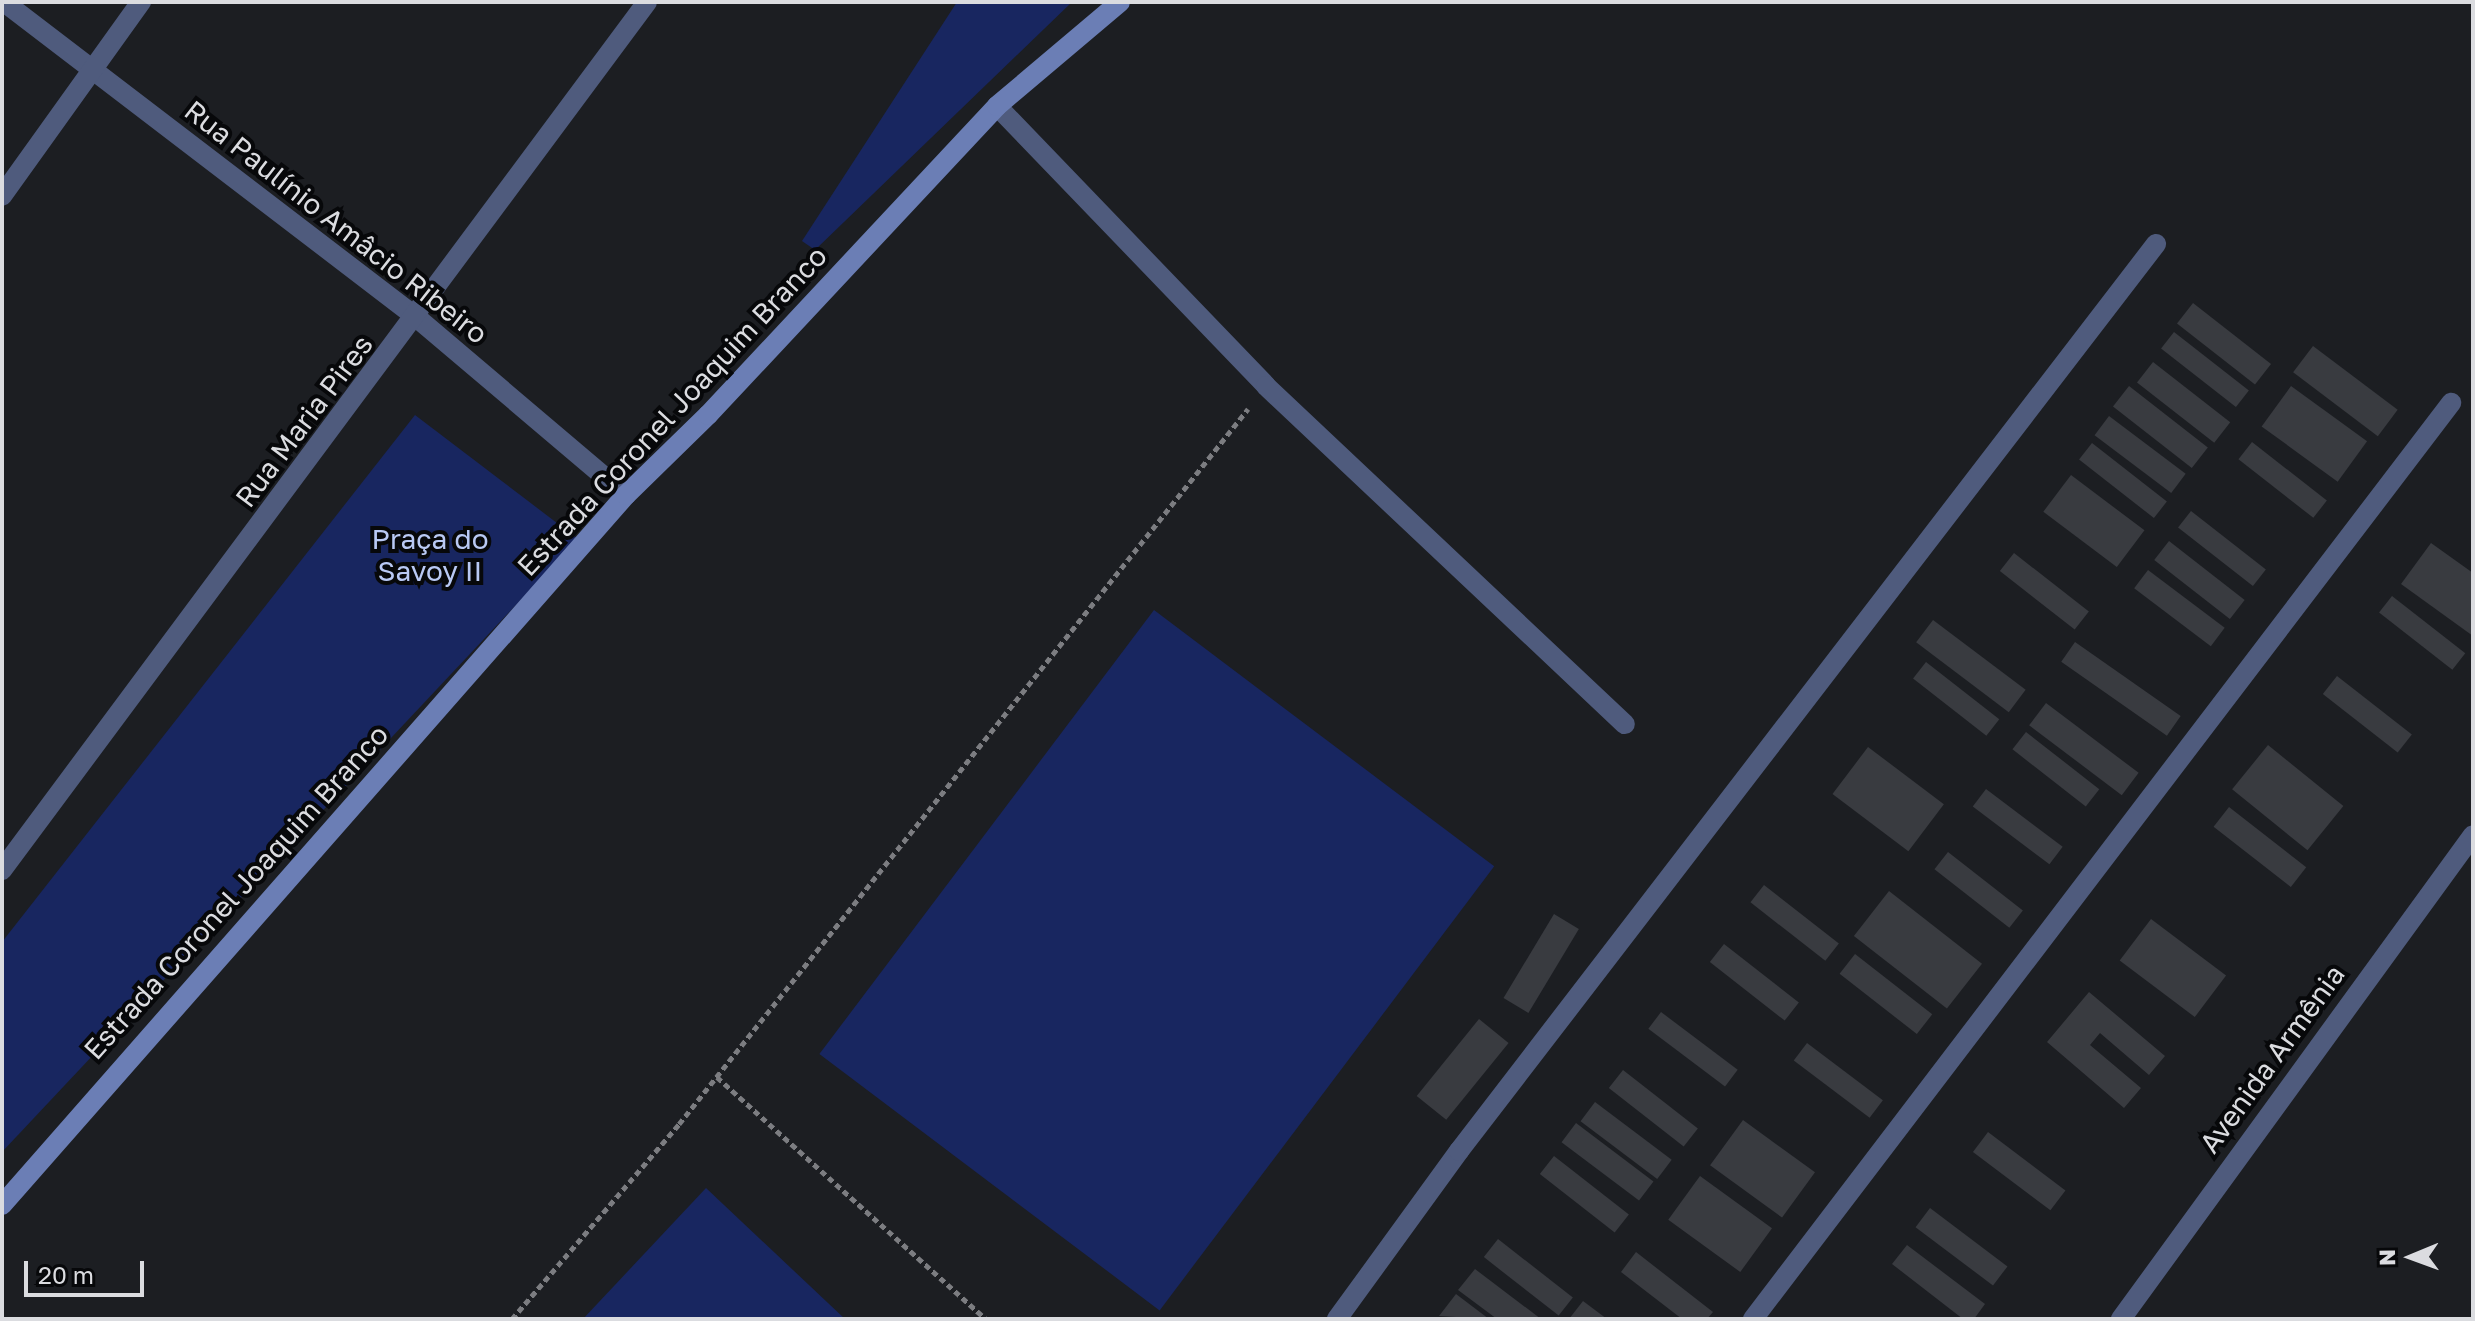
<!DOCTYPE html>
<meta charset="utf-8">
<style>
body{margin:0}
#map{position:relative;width:2475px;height:1321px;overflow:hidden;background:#1c1e22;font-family:"Golos Text",sans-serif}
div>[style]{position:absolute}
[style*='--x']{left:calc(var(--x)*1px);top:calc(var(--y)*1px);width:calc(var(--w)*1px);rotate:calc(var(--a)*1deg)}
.green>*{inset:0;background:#182660;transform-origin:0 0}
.building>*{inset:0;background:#393b40;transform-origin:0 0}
.path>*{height:5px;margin-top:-2.5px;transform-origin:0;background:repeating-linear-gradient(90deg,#7c7d81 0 6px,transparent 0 10px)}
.street>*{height:20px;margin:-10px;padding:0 10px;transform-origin:10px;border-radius:10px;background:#4f5b7d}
.secondary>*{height:20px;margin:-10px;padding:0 10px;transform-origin:10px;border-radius:10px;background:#6b7eb5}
span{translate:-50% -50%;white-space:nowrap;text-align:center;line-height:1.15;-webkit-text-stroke:8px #07080a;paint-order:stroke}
.street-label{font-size:28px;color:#dbdce0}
.park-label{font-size:28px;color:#b9c9f4}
.frame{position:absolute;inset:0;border:4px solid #dbdce0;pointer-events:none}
.north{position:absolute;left:2371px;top:1217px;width:80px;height:80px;-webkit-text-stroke:6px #07080a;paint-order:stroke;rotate:269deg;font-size:22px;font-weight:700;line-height:32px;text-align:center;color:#dbdce0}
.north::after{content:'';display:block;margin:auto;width:28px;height:36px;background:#dbdce0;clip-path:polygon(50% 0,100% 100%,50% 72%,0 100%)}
.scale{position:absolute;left:24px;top:1261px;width:120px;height:36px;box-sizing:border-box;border:4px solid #dbdce0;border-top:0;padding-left:10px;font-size:24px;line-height:28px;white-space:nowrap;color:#dbdce0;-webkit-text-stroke:6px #07080a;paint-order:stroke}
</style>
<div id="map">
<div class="green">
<div style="clip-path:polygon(957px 2px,1072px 2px,815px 250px,802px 241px)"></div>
<div style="clip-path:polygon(415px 415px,578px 539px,2px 1152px,2px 942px)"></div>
<div style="left:1154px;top:610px;width:426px;height:556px;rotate:37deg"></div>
<div style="clip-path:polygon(706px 1188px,845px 1319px,583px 1319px)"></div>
</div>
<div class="building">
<div style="left:2193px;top:303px;width:99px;height:26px;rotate:38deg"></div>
<div style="left:2174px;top:332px;width:95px;height:21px;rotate:38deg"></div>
<div style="left:2313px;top:346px;width:106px;height:33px;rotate:37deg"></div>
<div style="left:2153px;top:362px;width:98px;height:26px;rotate:38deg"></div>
<div style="left:2129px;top:386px;width:100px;height:26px;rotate:38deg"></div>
<div style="left:2291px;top:386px;width:94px;height:50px;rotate:36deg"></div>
<div style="left:2109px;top:416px;width:96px;height:24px;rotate:37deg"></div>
<div style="left:2252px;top:442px;width:95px;height:22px;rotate:38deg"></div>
<div style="left:2092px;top:443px;width:95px;height:21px;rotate:38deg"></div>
<div style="left:2071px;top:475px;width:92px;height:46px;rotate:37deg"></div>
<div style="left:2191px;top:511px;width:95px;height:21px;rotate:38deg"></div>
<div style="left:2169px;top:541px;width:96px;height:24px;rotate:38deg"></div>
<div style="clip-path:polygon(2431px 543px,2473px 573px,2473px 636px,2401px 584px)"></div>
<div style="left:2014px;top:553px;width:95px;height:23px;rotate:38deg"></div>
<div style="left:2148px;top:570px;width:96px;height:23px;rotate:37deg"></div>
<div style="left:2392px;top:596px;width:93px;height:21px;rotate:38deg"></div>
<div style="left:1933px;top:620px;width:116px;height:28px;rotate:37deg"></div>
<div style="left:2075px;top:642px;width:129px;height:24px;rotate:35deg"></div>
<div style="left:1926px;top:662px;width:93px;height:21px;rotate:38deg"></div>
<div style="left:2337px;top:676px;width:95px;height:23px;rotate:38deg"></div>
<div style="left:2046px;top:703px;width:116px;height:28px;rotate:37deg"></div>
<div style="left:2026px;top:732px;width:93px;height:22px;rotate:38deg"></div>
<div style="left:2268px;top:745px;width:97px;height:57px;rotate:39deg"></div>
<div style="left:1868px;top:747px;width:95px;height:59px;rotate:37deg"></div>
<div style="left:1986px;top:789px;width:96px;height:22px;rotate:37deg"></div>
<div style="left:2229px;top:807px;width:98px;height:25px;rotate:38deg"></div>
<div style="left:1948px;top:852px;width:95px;height:22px;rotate:38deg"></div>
<div style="left:1764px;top:885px;width:95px;height:22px;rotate:38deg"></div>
<div style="left:1889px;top:891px;width:118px;height:57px;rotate:38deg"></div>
<div style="left:1554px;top:914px;width:29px;height:98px;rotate:31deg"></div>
<div style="left:2151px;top:919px;width:94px;height:52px;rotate:37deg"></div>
<div style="left:1724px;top:944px;width:95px;height:23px;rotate:38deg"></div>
<div style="left:1855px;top:954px;width:98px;height:25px;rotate:38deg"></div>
<div style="clip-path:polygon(2089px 992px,2165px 1056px,2149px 1075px,2100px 1033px,2090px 1045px,2141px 1088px,2124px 1108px,2047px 1042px)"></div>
<div style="left:1661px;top:1012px;width:96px;height:21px;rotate:37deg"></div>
<div style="left:1479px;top:1019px;width:38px;height:99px;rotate:39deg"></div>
<div style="left:1807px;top:1043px;width:95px;height:22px;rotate:37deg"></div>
<div style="left:1623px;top:1070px;width:95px;height:23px;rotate:38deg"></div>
<div style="left:1595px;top:1102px;width:96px;height:24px;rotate:37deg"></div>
<div style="left:1743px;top:1120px;width:89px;height:56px;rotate:36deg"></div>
<div style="left:1576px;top:1123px;width:97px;height:24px;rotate:37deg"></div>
<div style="left:1988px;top:1132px;width:97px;height:25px;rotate:37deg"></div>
<div style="left:1554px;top:1156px;width:95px;height:23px;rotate:38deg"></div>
<div style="left:1700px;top:1176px;width:89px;height:54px;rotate:36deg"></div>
<div style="left:1930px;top:1208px;width:97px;height:24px;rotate:37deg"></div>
<div style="left:1498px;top:1239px;width:95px;height:23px;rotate:38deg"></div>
<div style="clip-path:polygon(1907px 1245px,1985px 1304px,1974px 1319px,1963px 1319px,1892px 1264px)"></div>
<div style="clip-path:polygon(1636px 1252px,1713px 1312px,1707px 1319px,1682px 1319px,1621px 1272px)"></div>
<div style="clip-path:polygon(1475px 1269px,1541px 1319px,1497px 1319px,1458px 1290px)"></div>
<div style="clip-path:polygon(1456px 1294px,1489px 1319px,1439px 1316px)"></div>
<div style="clip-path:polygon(1583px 1301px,1607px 1319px,1569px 1319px)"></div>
</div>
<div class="path">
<div style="--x:717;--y:1077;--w:362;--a:42"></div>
<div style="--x:512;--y:1319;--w:257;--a:-49.4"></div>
<div style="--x:679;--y:1124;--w:914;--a:-51.49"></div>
</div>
<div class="street">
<div style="--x:4;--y:2;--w:519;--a:37.4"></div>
<div style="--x:416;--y:317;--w:275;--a:40.3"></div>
<div style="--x:997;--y:106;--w:388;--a:46.1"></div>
<div style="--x:1266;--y:386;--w:493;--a:43.3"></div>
<div style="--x:2;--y:196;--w:239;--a:-54.4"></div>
<div style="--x:2;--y:870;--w:1081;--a:-53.38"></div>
<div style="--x:1337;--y:1319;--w:208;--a:-54"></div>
<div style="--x:1459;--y:1151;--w:1144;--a:-52.46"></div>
<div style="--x:1753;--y:1319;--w:1152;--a:-52.69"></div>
<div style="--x:2121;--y:1319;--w:598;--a:-53.97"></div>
</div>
<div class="secondary">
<div style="--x:2;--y:1205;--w:945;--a:-48.69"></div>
<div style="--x:626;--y:495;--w:115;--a:-44.3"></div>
<div style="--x:708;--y:415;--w:423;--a:-46.9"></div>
<div style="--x:997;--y:106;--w:161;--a:-40.2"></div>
</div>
<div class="street-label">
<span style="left:336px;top:222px;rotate:38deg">Rua Paulínio Amâcio Ribeiro</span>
<span style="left:672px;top:411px;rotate:-47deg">Estrada Coronel Joaquim Branco</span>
<span style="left:304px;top:421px;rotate:-53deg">Rua Maria Pires</span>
<span style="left:236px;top:892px;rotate:-48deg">Estrada Coronel Joaquim Branco</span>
<span style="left:2272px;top:1059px;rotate:-54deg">Avenida Armênia</span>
</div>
<div class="park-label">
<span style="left:430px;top:555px">Praça do<br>Savoy II</span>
</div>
<div class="frame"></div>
<div class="north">N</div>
<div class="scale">20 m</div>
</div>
